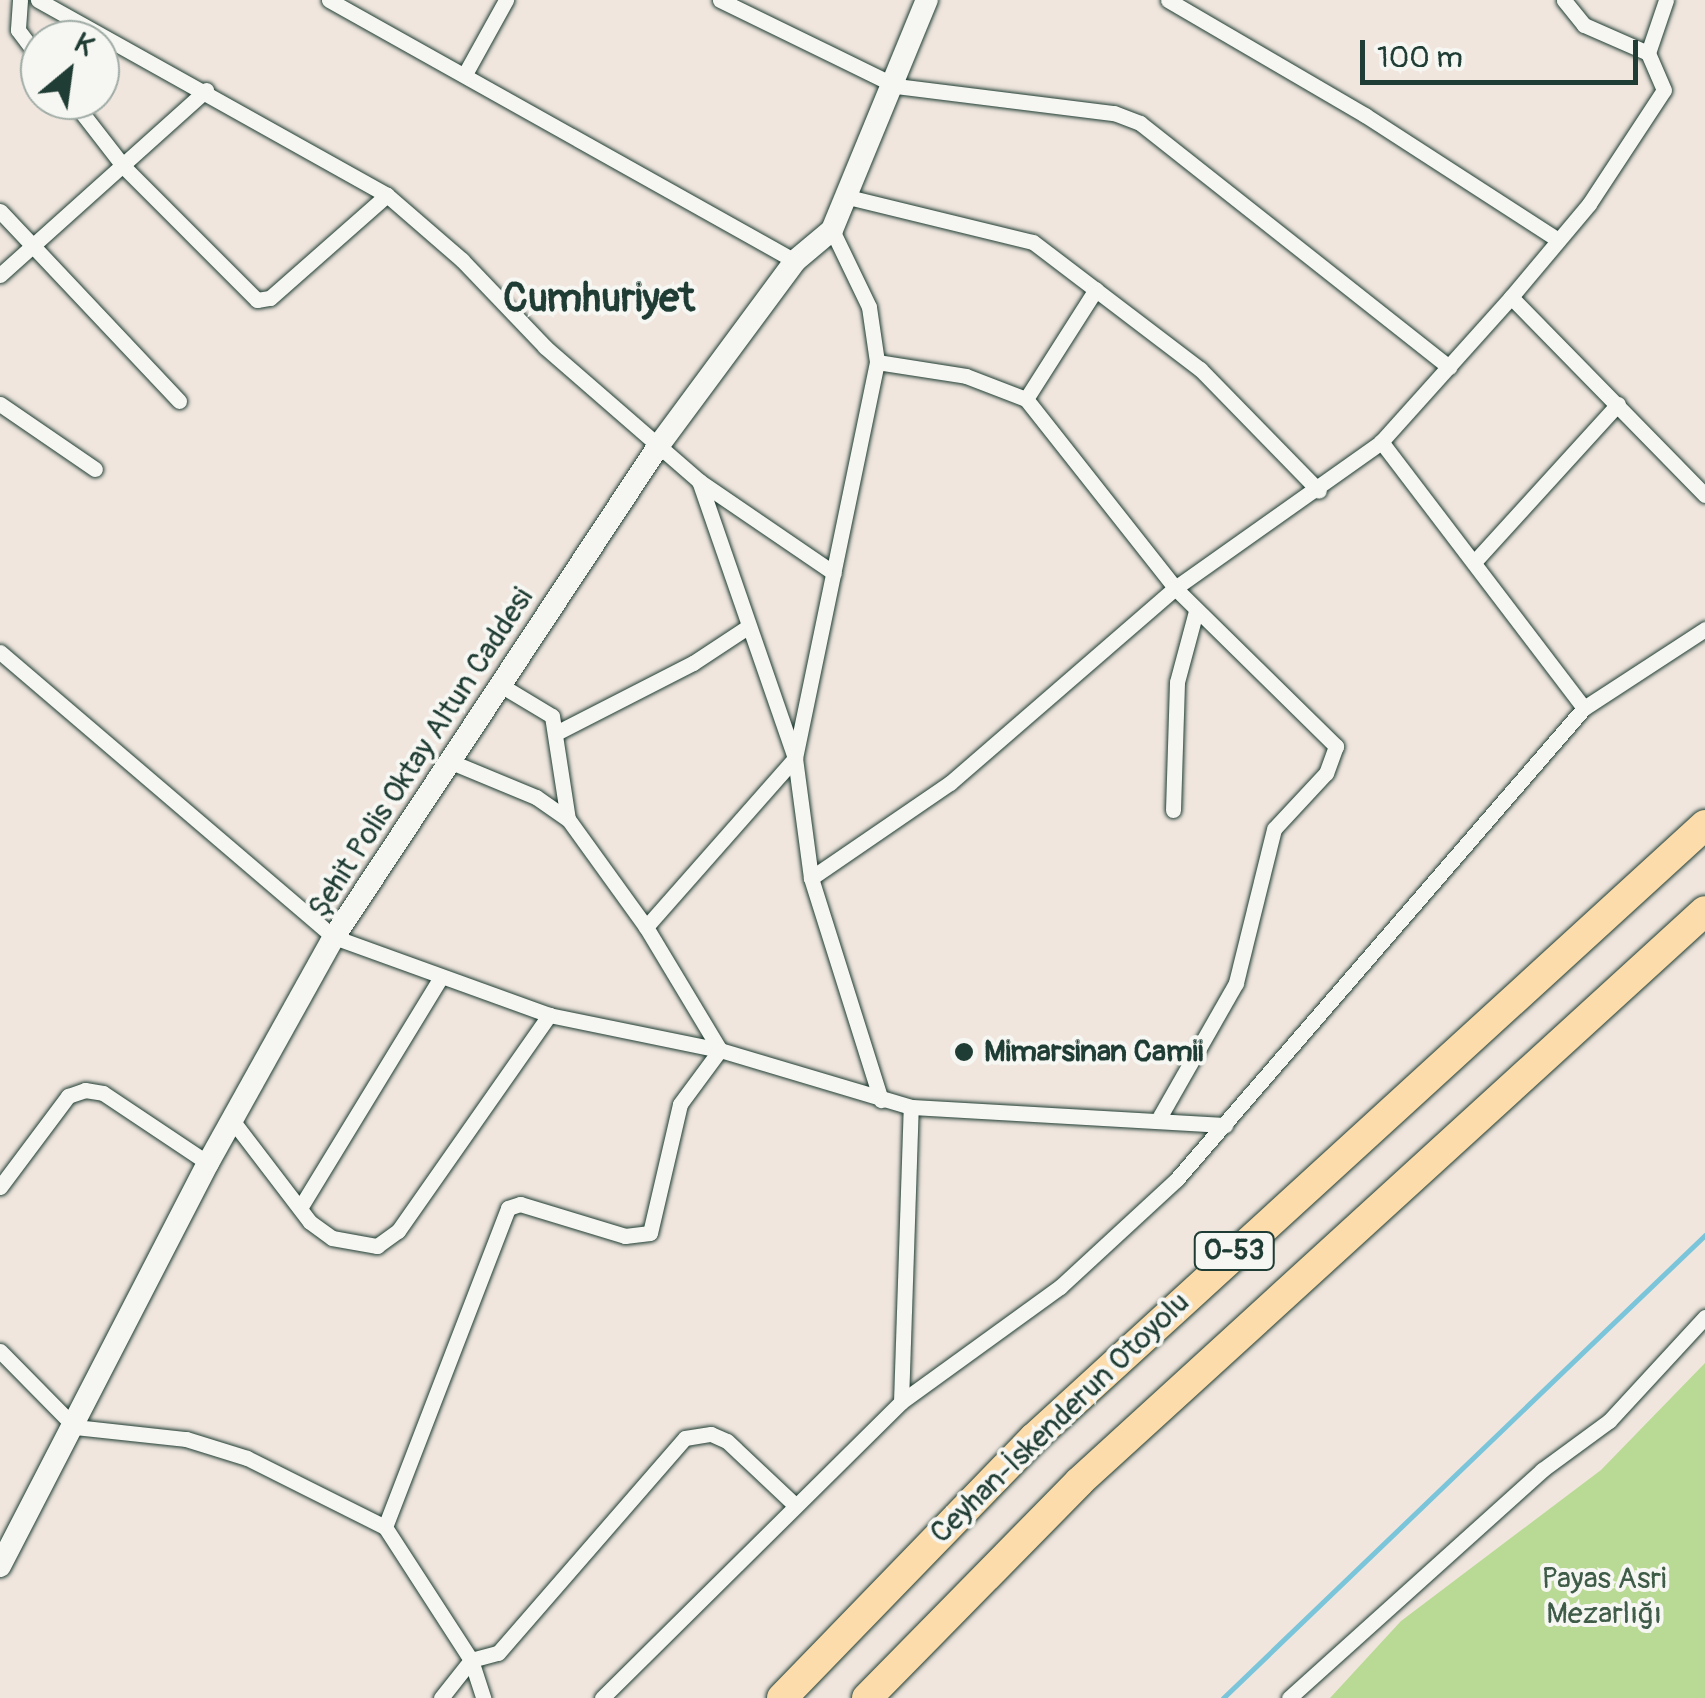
<!DOCTYPE html>
<meta charset="utf-8">
<style>
body{margin:0}
#map{position:relative;width:1705px;height:1698px;overflow:hidden;background:#f0e6de;font-family:Pangolin,sans-serif}
div>[style]{position:absolute}
[style*='--x']{left:calc(var(--x)*1px);top:calc(var(--y)*1px);width:calc(var(--w)*1px);rotate:calc(var(--a)*1deg)}
.green>*{inset:0;background:#b9da94}
.stream>*{height:5px;margin:-2.5px;padding:0 2.5px;transform-origin:2.5px;border-radius:2.5px;background:#7bc5db}
.roads{filter:drop-shadow(0 0 2px #1f3d34) drop-shadow(0 0 2px #1f3d34)}
.street>*{height:15px;margin:-7.5px;padding:0 7.5px;transform-origin:7.5px;border-radius:7.5px;background:#f6f6f2}
.secondary>*{height:22px;margin:-11px;padding:0 11px;transform-origin:11px;border-radius:11px;background:#f6f6f2}
.highway>*{height:30px;margin:-15px;padding:0 15px;transform-origin:15px;border-radius:15px;background:#fcdcab}
.dots>*{width:28px;height:28px;translate:-50% -50%;box-sizing:border-box;border:5px solid #f6f6f2;border-radius:50%}
span{translate:-50% -50%;white-space:nowrap;text-align:center;line-height:1.15;-webkit-text-stroke:8px #f6f6f2;paint-order:stroke}
.shield-label span{padding:2px 8px;background:#f6f6f2;border:2px solid;border-radius:8px;-webkit-text-stroke-width:0}
.shield-label{font-size:28px;color:#1f3d34;font-weight:700}
.street-label{font-size:30px;color:#1f3d34}
.poi-label{font-size:30px;color:#1f3d34;font-weight:700}
.left{translate:0 -50%;text-align:left}
.park-label{font-size:30px;color:#3e5c47}
.district-label{font-size:40px;color:#1f3d34;font-weight:700}
.north{position:absolute;left:20px;top:20px;width:100px;height:100px;box-sizing:border-box;background:#f6f6f2;border:2px solid #a0aca6;border-radius:50%;rotate:29deg;font-size:28px;font-weight:700;line-height:40px;text-align:center;color:#1f3d34}
.north::after{content:'';display:block;margin:auto;width:35px;height:45px;background:#1f3d34;clip-path:polygon(50% 0,100% 100%,50% 72%,0 100%)}
.scale{position:absolute;left:1360px;top:40px;width:278px;height:45px;box-sizing:border-box;border:5px solid #1f3d34;border-top:0;padding-left:12px;font-size:30px;line-height:35px;white-space:nowrap;color:#1f3d34;-webkit-text-stroke:8px #f6f6f2;paint-order:stroke}
</style>
<div id="map">
<div class="green">
<div style="clip-path:polygon(1705px 1363px,1705px 1698px,1330px 1698px,1401px 1621px,1601px 1470px)"></div>
</div>
<div class="stream">
<div style="--x:1223;--y:1698;--w:668;--a:-43.85"></div>
</div>
<div class="roads">
<div class="street">
<div style="--x:20;--y:0;--w:30;--a:94"></div>
<div style="--x:18;--y:30;--w:36;--a:53"></div>
<div style="--x:38;--y:0;--w:400;--a:29.2"></div>
<div style="--x:387;--y:195;--w:99;--a:40.9"></div>
<div style="--x:462;--y:260;--w:120;--a:46.3"></div>
<div style="--x:545;--y:347;--w:204;--a:41"></div>
<div style="--x:699;--y:481;--w:163;--a:34.3"></div>
<div style="--x:329;--y:0;--w:534;--a:29.25"></div>
<div style="--x:720;--y:0;--w:196;--a:26"></div>
<div style="--x:896;--y:86;--w:220;--a:7.1"></div>
<div style="--x:1114;--y:113;--w:28;--a:21"></div>
<div style="--x:1140;--y:123;--w:394;--a:38.3"></div>
<div style="--x:1168;--y:0;--w:228;--a:30.3"></div>
<div style="--x:1365;--y:115;--w:230;--a:32.9"></div>
<div style="--x:1648;--y:53;--w:56;--a:-71.2"></div>
<div style="--x:465;--y:74;--w:85;--a:-61"></div>
<div style="--x:72;--y:100;--w:85;--a:52.2"></div>
<div style="--x:124;--y:167;--w:188;--a:45"></div>
<div style="--x:257;--y:300;--w:13;--a:-9"></div>
<div style="--x:270;--y:298;--w:156;--a:-41.4"></div>
<div style="--x:848;--y:197;--w:190;--a:13.7"></div>
<div style="--x:1033;--y:242;--w:210;--a:37.3"></div>
<div style="--x:1200;--y:369;--w:170;--a:45.7"></div>
<div style="--x:0;--y:211;--w:261;--a:46.7"></div>
<div style="--x:832;--y:230;--w:85;--a:64.3"></div>
<div style="--x:869;--y:307;--w:56;--a:81.7"></div>
<div style="--x:877;--y:362;--w:404;--a:101.7"></div>
<div style="--x:795;--y:758;--w:121;--a:82.4"></div>
<div style="--x:811;--y:878;--w:233;--a:72.5"></div>
<div style="--x:0;--y:275;--w:277;--a:-41.9"></div>
<div style="--x:1511;--y:297;--w:277;--a:45.6"></div>
<div style="--x:877;--y:362;--w:90;--a:8.9"></div>
<div style="--x:966;--y:376;--w:64;--a:21"></div>
<div style="--x:1026;--y:399;--w:241;--a:51.7"></div>
<div style="--x:1175;--y:588;--w:226;--a:44.5"></div>
<div style="--x:1336;--y:746;--w:29;--a:110"></div>
<div style="--x:1326;--y:773;--w:76;--a:132.9"></div>
<div style="--x:1274;--y:829;--w:159;--a:103.9"></div>
<div style="--x:1236;--y:983;--w:153;--a:119.7"></div>
<div style="--x:1026;--y:399;--w:130;--a:-57.5"></div>
<div style="--x:0;--y:404;--w:115;--a:34.4"></div>
<div style="--x:1476;--y:560;--w:211;--a:-47.7"></div>
<div style="--x:0;--y:652;--w:439;--a:40.5"></div>
<div style="--x:334;--y:937;--w:229;--a:19.9"></div>
<div style="--x:549;--y:1015;--w:175;--a:11.6"></div>
<div style="--x:502;--y:686;--w:58;--a:31"></div>
<div style="--x:552;--y:716;--w:104;--a:81.2"></div>
<div style="--x:1584;--y:708;--w:145;--a:-33.1"></div>
<div style="--x:558;--y:732;--w:152;--a:-27.1"></div>
<div style="--x:693;--y:663;--w:64;--a:-33.4"></div>
<div style="--x:449;--y:761;--w:94;--a:22.5"></div>
<div style="--x:536;--y:797;--w:39;--a:35"></div>
<div style="--x:568;--y:819;--w:133;--a:54.2"></div>
<div style="--x:646;--y:927;--w:144;--a:59"></div>
<div style="--x:1173;--y:810;--w:128;--a:-88.2"></div>
<div style="--x:1177;--y:682;--w:73;--a:-75"></div>
<div style="--x:811;--y:878;--w:168;--a:-34.4"></div>
<div style="--x:950;--y:783;--w:298;--a:-40.9"></div>
<div style="--x:1175;--y:588;--w:252;--a:-35.3"></div>
<div style="--x:1381;--y:442;--w:195;--a:-48.1"></div>
<div style="--x:1511;--y:297;--w:121;--a:-50"></div>
<div style="--x:1589;--y:204;--w:136;--a:-56.7"></div>
<div style="--x:1664;--y:90;--w:40;--a:-113.4"></div>
<div style="--x:1648;--y:53;--w:70;--a:-156.4"></div>
<div style="--x:1584;--y:25;--w:32;--a:-129"></div>
<div style="--x:646;--y:927;--w:225;--a:-48.6"></div>
<div style="--x:795;--y:758;--w:293;--a:-109.1"></div>
<div style="--x:232;--y:1120;--w:128;--a:52.6"></div>
<div style="--x:310;--y:1222;--w:27;--a:36"></div>
<div style="--x:332;--y:1238;--w:46;--a:10.1"></div>
<div style="--x:377;--y:1246;--w:26;--a:-36"></div>
<div style="--x:398;--y:1231;--w:264;--a:-55"></div>
<div style="--x:0;--y:1187;--w:114;--a:-53.2"></div>
<div style="--x:68;--y:1096;--w:18;--a:-19"></div>
<div style="--x:85;--y:1090;--w:18;--a:9"></div>
<div style="--x:103;--y:1093;--w:126;--a:33.7"></div>
<div style="--x:300;--y:1208;--w:267;--a:-58.6"></div>
<div style="--x:0;--y:1351;--w:107;--a:45.4"></div>
<div style="--x:75;--y:1427;--w:112;--a:6.2"></div>
<div style="--x:186;--y:1439;--w:64;--a:17.3"></div>
<div style="--x:247;--y:1458;--w:154;--a:26.6"></div>
<div style="--x:385;--y:1527;--w:158;--a:57.1"></div>
<div style="--x:471;--y:1660;--w:40;--a:72"></div>
<div style="--x:901;--y:1402;--w:295;--a:-88.1"></div>
<div style="--x:385;--y:1527;--w:342;--a:-68.9"></div>
<div style="--x:508;--y:1208;--w:13;--a:-18"></div>
<div style="--x:520;--y:1204;--w:110;--a:16.9"></div>
<div style="--x:625;--y:1236;--w:25;--a:-7"></div>
<div style="--x:650;--y:1233;--w:132;--a:-76.9"></div>
<div style="--x:680;--y:1104;--w:67;--a:-53.5"></div>
<div style="--x:720;--y:1050;--w:199;--a:16.6"></div>
<div style="--x:911;--y:1107;--w:315;--a:3.3"></div>
<div style="--x:441;--y:1698;--w:48;--a:-51.7"></div>
<div style="--x:471;--y:1660;--w:28;--a:-15"></div>
<div style="--x:498;--y:1653;--w:285;--a:-49"></div>
<div style="--x:685;--y:1438;--w:26;--a:-9"></div>
<div style="--x:711;--y:1434;--w:17;--a:24"></div>
<div style="--x:727;--y:1441;--w:93;--a:43.3"></div>
<div style="--x:602;--y:1698;--w:421;--a:-44.7"></div>
<div style="--x:901;--y:1402;--w:196;--a:-35.9"></div>
<div style="--x:1060;--y:1287;--w:158;--a:-42.7"></div>
<div style="--x:1176;--y:1180;--w:624;--a:-49.16"></div>
<div style="--x:1584;--y:708;--w:335;--a:-127.3"></div>
<div style="--x:1289;--y:1698;--w:341;--a:-42"></div>
<div style="--x:1542;--y:1470;--w:83;--a:-36.2"></div>
<div style="--x:1609;--y:1421;--w:142;--a:-47.3"></div>
</div>
<div class="secondary">
<div style="--x:0;--y:1566;--w:454;--a:-62.7"></div>
<div style="--x:208;--y:1163;--w:259;--a:-60.9"></div>
<div style="--x:334;--y:937;--w:590;--a:-56.55"></div>
<div style="--x:659;--y:445;--w:229;--a:-53.5"></div>
<div style="--x:795;--y:261;--w:48;--a:-40"></div>
<div style="--x:832;--y:230;--w:249;--a:-67.6"></div>
</div>
<div class="highway">
<div style="--x:782;--y:1698;--w:362;--a:-45.9"></div>
<div style="--x:1034;--y:1438;--w:909;--a:-42.41"></div>
<div style="--x:867;--y:1698;--w:303;--a:-45.5"></div>
<div style="--x:1079;--y:1482;--w:847;--a:-42.37"></div>
</div>
</div>
<div class="dots">
<div style="left:964px;top:1052px;background:#1f3d34"></div>
</div>
<div class="shield-label">
<span style="left:1234px;top:1251px">O-53</span>
</div>
<div class="street-label">
<span style="left:421px;top:753px;rotate:-57deg">Şehit Polis Oktay Altun Caddesi</span>
<span style="left:1060px;top:1418px;rotate:-44deg">Ceyhan-İskenderun Otoyolu</span>
</div>
<div class="poi-label">
<span class="left" style="left:984px;top:1052px">Mimarsinan Camii</span>
</div>
<div class="park-label">
<span style="left:1604px;top:1596px">Payas Asri<br>Mezarlığı</span>
</div>
<div class="district-label">
<span style="left:599px;top:299px">Cumhuriyet</span>
</div>
<div class="north">K</div>
<div class="scale">100 m</div>
</div>
